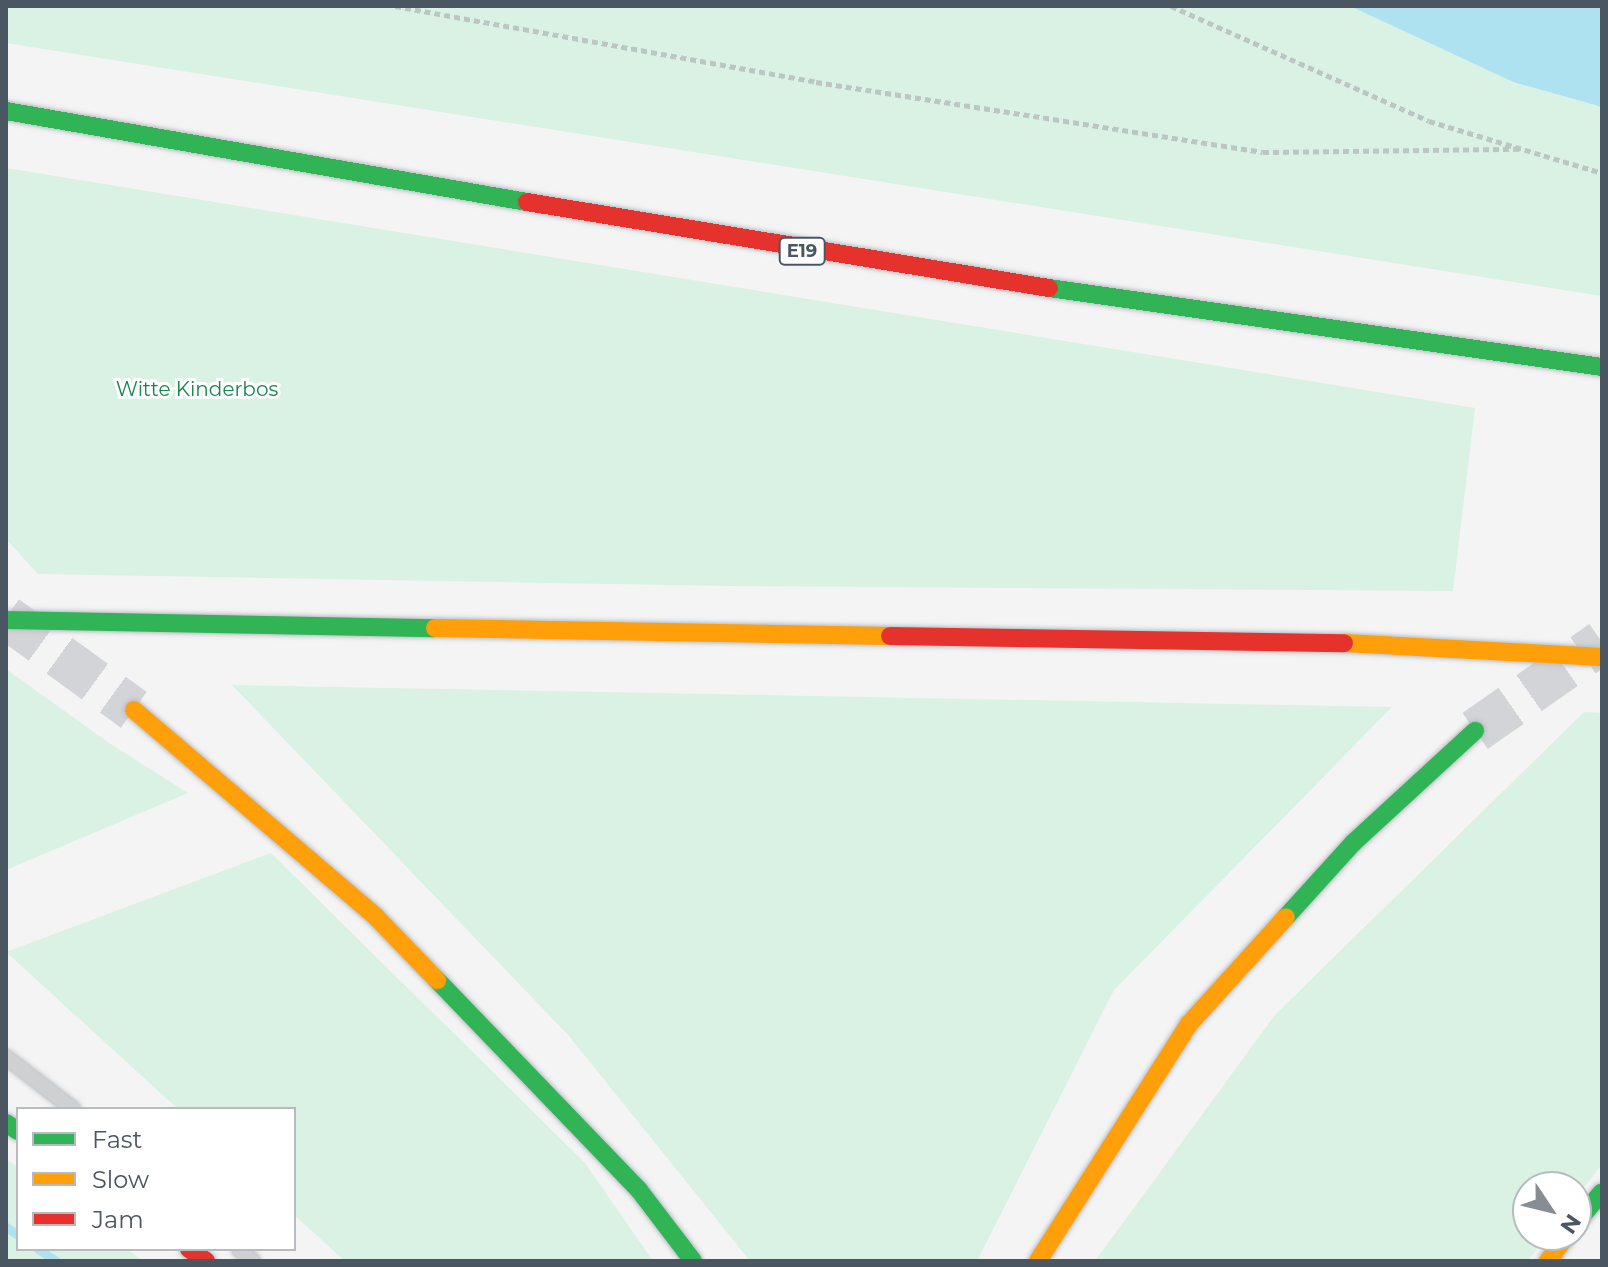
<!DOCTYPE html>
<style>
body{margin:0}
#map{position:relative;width:1608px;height:1267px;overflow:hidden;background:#f4f4f4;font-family:Montserrat,sans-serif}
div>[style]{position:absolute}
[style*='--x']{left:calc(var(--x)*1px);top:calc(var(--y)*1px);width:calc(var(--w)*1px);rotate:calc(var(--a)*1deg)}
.green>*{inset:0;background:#d9f2e3}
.water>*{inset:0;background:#aee2f0}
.stream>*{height:9px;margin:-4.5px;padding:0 4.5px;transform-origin:4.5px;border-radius:4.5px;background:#aee2f0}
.highway-tunnel>*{height:44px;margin-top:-22px;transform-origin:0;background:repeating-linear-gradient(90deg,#d2d4d7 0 44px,transparent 0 66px)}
.path>*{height:5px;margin-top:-2.5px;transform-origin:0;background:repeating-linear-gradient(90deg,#bcc7c4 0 6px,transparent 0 10px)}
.roads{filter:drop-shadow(0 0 2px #b9bec3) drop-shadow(0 0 2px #b9bec3)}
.lane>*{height:14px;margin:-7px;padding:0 7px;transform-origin:7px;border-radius:7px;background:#ced0d2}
.fast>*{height:18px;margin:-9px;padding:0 9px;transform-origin:9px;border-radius:9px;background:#30b455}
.slow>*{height:18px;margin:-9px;padding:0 9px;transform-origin:9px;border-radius:9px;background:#ff9f0a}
.jam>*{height:18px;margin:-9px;padding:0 9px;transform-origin:9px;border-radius:9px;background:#e5322d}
span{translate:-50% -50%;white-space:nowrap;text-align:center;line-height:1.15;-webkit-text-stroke:6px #fff;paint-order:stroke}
.shield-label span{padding:2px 6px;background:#fff;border:2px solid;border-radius:6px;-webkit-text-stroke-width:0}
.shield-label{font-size:18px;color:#4a5661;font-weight:700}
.park-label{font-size:20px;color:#17864f}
.frame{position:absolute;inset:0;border:8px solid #4a5661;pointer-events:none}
.legend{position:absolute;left:16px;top:1107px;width:280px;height:144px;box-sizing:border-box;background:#fff;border:2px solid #b7bbc0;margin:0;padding:10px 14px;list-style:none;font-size:24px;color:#4a5661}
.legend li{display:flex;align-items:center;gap:16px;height:40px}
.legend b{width:40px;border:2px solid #b7bbc0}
.north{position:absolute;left:1512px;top:1171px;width:80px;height:80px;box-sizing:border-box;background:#fff;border:2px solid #b7bbc0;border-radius:50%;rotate:125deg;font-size:22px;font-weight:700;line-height:32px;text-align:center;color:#4a5661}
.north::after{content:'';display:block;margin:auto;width:28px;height:36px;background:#868d94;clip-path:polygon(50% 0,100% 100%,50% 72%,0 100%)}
</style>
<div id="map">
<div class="green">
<div style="clip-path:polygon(6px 6px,1350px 6px,1513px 82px,1602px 107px,1602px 296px,6px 43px)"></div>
<div style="clip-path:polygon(6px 168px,1475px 408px,1453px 591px,727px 586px,38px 574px,6px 539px)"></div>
<div style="clip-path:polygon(6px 669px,109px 743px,188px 793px,6px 870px)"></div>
<div style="clip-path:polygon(232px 685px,1392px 707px,1114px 990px,977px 1261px,750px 1261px,569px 1036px)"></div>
<div style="clip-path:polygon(1584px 712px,1602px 713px,1602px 1164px,1576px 1198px,1576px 1187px,1528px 1187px,1528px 1235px,1548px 1235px,1528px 1261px,1095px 1261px,1275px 1015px)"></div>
<div style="clip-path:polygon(271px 853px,585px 1163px,653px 1261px,345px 1261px,294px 1215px,294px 1109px,178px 1109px,6px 952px)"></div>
<div style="clip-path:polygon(6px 1159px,18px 1167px,18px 1249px,127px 1249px,143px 1261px,6px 1261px)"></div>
</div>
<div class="water">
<div style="clip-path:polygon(1350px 6px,1602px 6px,1602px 107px,1513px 82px)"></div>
</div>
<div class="stream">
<div style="--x:6;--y:1227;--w:14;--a:34"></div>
<div style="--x:38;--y:1249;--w:22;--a:34"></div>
</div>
<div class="highway-tunnel">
<div style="--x:6;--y:617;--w:158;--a:36"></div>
<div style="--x:1475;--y:731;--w:155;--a:-35"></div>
</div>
<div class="path">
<div style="--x:395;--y:6;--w:428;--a:10.2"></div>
<div style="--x:816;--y:82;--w:452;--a:8.9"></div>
<div style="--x:1263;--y:152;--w:260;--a:-0.7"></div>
<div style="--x:1171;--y:6;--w:282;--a:24"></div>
<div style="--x:1429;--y:121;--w:181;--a:16.7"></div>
</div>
<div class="roads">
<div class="lane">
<div style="--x:6;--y:1057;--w:85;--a:37.8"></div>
<div style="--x:239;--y:1249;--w:18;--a:41"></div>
</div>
<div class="fast">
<div style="--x:6;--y:111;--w:529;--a:9.91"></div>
<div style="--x:1049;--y:288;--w:559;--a:8.13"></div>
<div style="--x:6;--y:620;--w:429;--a:1.1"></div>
<div style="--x:1286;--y:917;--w:100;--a:-47.8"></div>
<div style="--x:1353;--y:843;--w:166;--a:-42.6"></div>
<div style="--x:437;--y:980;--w:291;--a:46.1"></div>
<div style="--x:639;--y:1190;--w:89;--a:52.7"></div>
<div style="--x:6;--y:1123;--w:14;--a:34"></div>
<div style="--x:1576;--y:1223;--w:40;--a:-50"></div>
</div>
<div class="slow">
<div style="--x:435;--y:628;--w:455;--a:1"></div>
<div style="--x:1344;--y:643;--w:258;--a:3.1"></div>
<div style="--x:134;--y:710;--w:318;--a:40.5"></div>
<div style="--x:376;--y:917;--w:88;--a:45.9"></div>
<div style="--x:1038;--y:1261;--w:281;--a:-57.5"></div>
<div style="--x:1189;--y:1024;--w:144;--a:-47.8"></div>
<div style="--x:1548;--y:1261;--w:32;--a:-54"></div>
</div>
<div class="jam">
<div style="--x:527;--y:202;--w:529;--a:9.36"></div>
<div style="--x:890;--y:636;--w:454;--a:0.9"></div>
<div style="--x:189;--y:1249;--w:21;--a:35"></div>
</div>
</div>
<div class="shield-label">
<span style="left:802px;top:251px">E19</span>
</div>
<div class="park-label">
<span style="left:197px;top:389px">Witte Kinderbos</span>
</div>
<div class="frame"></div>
<ul class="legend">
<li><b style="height:10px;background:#30b455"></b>Fast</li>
<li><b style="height:10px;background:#ff9f0a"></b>Slow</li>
<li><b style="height:10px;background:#e5322d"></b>Jam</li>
</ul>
<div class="north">N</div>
</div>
